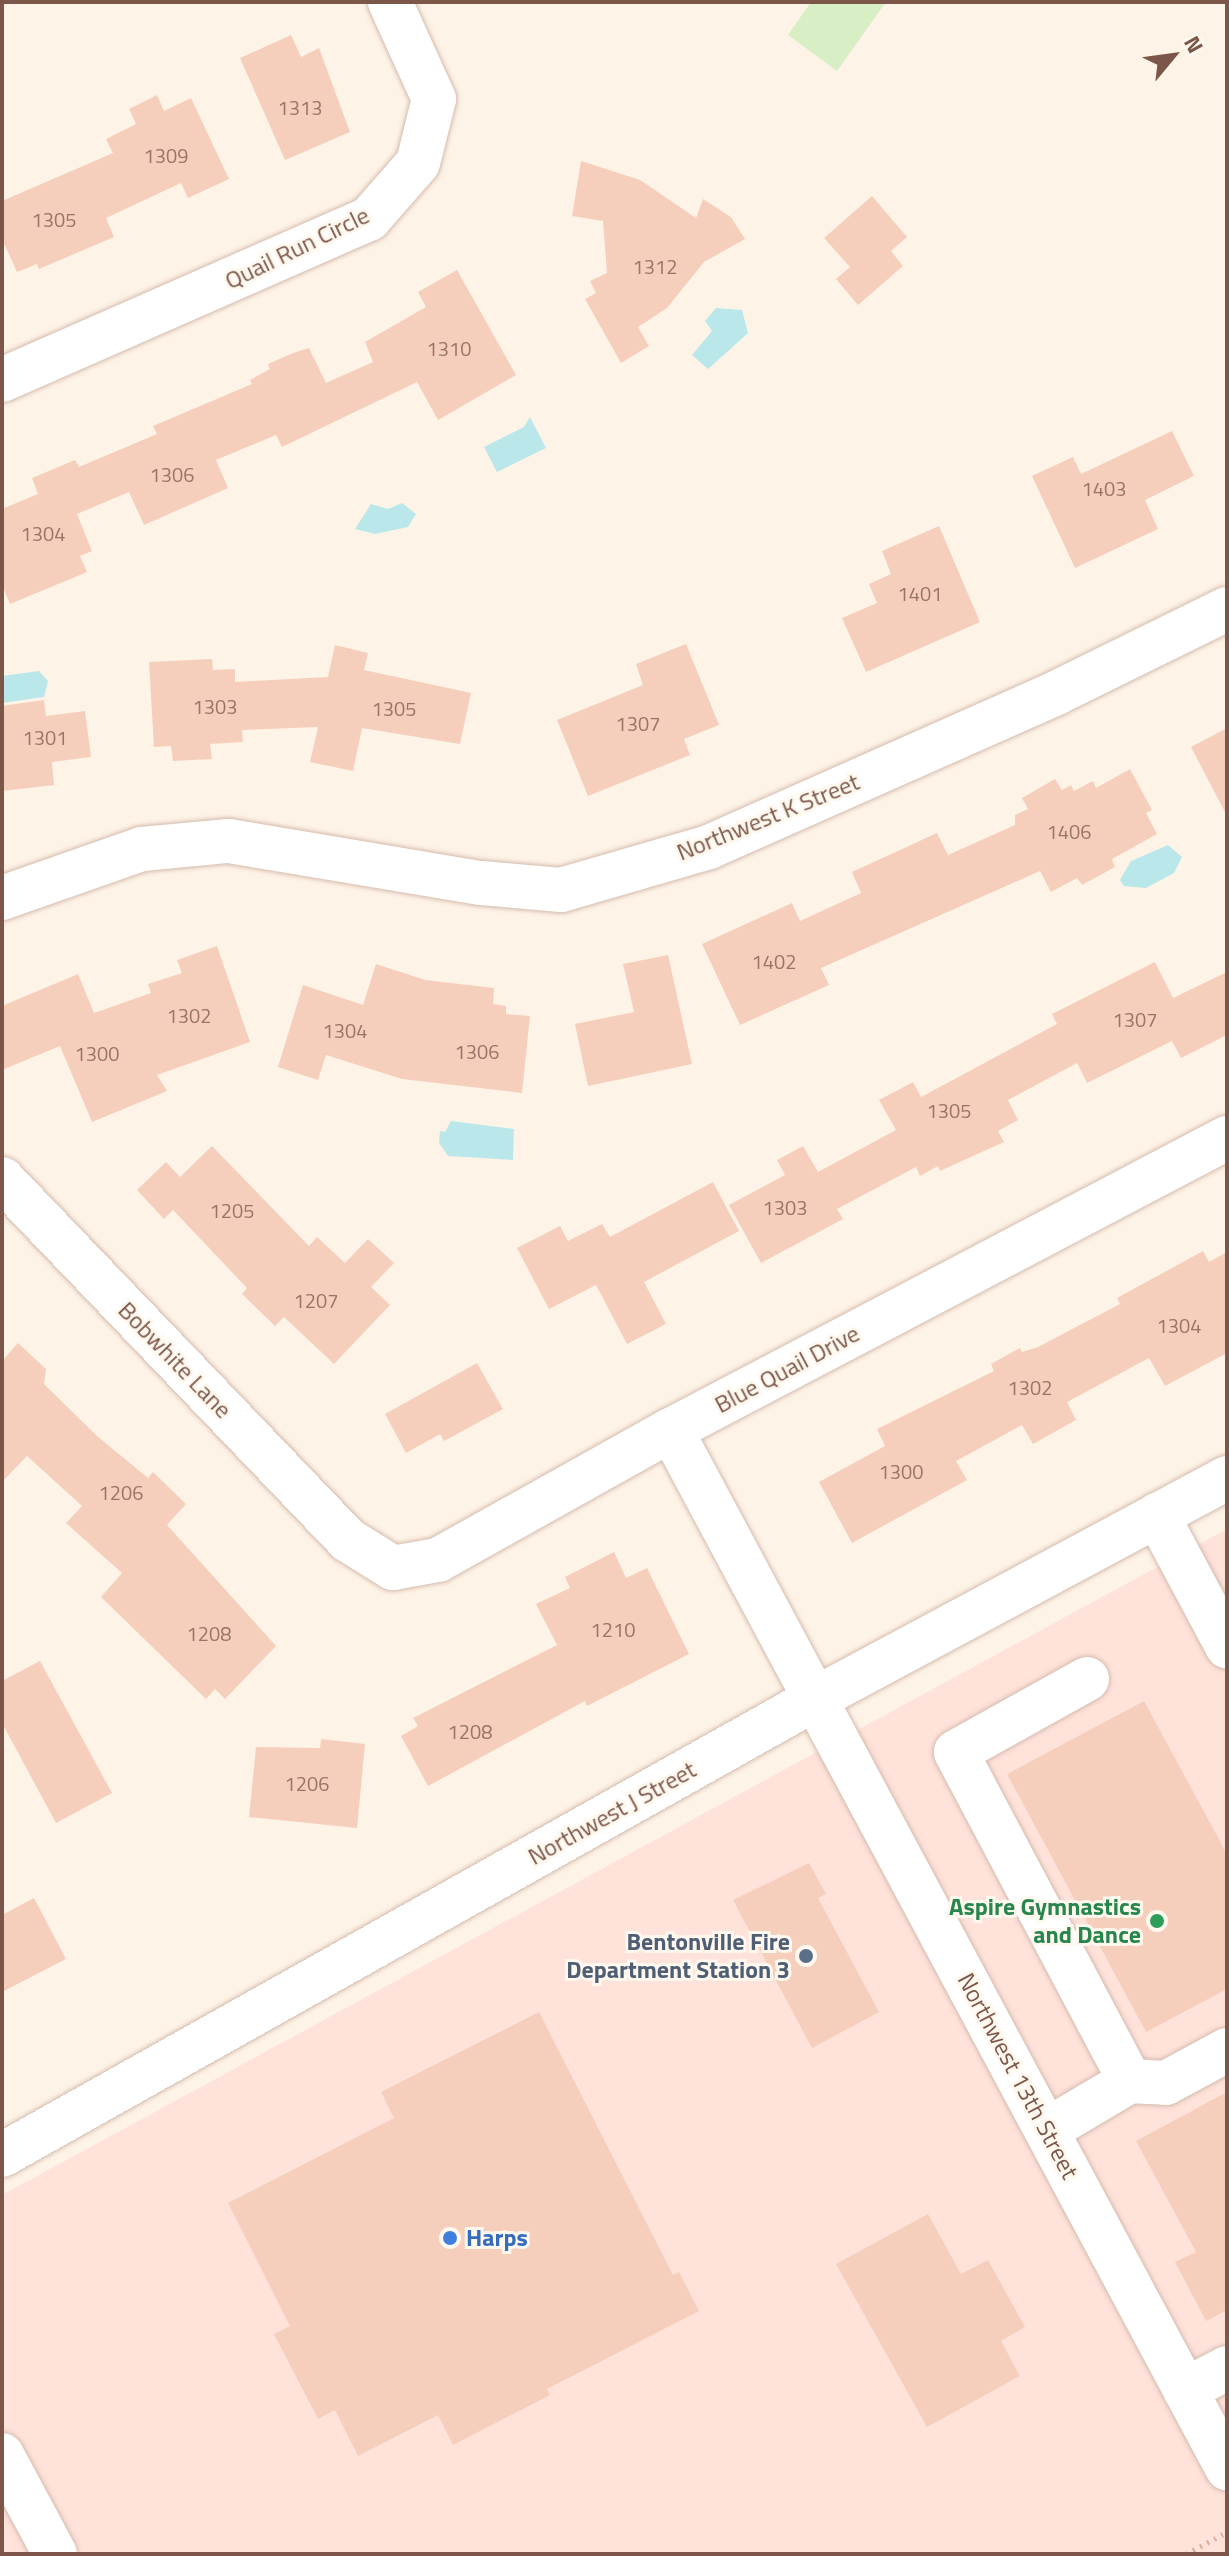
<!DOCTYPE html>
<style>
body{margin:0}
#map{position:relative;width:1229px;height:2556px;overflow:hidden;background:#fef3e7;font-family:"Titillium Web",sans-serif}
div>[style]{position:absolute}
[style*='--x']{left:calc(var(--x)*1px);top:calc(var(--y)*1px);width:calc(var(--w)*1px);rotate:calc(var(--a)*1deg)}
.commercial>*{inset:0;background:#ffe2da}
.green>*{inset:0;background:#d8eec4}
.water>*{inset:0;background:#b9e7ea}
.building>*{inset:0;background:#f6cfbc}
.path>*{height:5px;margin-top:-2.5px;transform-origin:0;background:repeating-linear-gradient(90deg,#dcb19f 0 2px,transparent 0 8px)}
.roads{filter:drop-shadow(0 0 2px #d4bcae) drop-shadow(0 0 2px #d4bcae)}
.minor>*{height:44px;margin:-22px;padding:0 22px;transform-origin:22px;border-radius:22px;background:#fff}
.dots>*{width:22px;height:22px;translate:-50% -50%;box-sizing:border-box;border:4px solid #fff8ef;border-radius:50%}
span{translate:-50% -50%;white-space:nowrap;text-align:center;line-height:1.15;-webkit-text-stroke:6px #fff8ef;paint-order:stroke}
.number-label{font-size:20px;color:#9a7466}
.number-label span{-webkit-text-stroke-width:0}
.street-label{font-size:24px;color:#7b5649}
.leisure-label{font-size:24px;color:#27864d;font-weight:700}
.right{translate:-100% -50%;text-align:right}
.service-label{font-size:24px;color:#4e5e75;font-weight:700}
.shop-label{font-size:24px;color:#366cbe;font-weight:700}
.left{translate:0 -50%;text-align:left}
.frame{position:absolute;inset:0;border:4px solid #7b5649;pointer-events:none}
.north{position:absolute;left:1133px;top:16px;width:80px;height:80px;-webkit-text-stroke:6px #fff8ef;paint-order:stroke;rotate:61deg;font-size:22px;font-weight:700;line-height:32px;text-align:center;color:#7b5649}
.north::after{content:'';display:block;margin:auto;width:28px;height:36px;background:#7b5649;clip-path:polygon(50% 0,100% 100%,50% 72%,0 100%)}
</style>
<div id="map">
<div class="commercial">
<div style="clip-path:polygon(1227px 1529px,1227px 2554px,2px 2554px,2px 2195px)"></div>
</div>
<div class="green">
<div style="clip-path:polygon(811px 2px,886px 2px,837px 71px,788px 35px)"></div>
</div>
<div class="water">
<div style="clip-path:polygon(716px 308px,742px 310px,748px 333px,708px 369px,692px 355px,712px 331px,705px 321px)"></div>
<div style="clip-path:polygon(530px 417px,546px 448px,497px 472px,484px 447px,524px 427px)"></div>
<div style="clip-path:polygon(402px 503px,416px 514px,408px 527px,375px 534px,355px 529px,371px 504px,388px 509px)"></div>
<div style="clip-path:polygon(39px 671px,48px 681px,44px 697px,2px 703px,2px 676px)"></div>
<div style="clip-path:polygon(1168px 845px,1182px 857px,1174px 873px,1146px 888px,1124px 886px,1120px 880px,1131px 861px)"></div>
<div style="clip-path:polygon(451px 1121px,514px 1129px,513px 1160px,448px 1156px,439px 1143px,440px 1131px,445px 1132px)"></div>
</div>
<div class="building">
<div style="clip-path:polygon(291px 35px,301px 57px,319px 48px,350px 132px,285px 160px,240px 58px)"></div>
<div style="clip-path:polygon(157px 95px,164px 111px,191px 98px,229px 179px,188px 198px,181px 183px,106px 218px,114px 237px,39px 269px,37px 264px,17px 272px,2px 239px,2px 201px,113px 153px,106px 139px,136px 124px,129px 109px)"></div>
<div style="clip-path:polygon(581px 161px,640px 180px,696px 218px,703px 199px,731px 217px,745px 239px,704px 262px,667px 308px,638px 327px,649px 346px,621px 363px,585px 299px,596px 293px,590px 281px,607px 273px,603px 221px,572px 216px)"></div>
<div style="clip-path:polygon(872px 196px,907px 237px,891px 251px,903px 266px,858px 305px,836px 279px,850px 267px,824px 238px)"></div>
<div style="clip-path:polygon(457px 270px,516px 375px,438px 420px,417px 382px,282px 447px,276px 435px,216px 460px,228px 488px,144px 525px,129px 492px,77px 514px,92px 551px,80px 556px,87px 572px,10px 604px,2px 585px,2px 509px,38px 494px,32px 478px,75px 460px,79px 467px,157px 434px,153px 426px,252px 384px,250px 380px,270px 369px,268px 364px,293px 353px,309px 348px,326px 383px,373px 362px,365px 342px,426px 307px,418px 292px)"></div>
<div style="clip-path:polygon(1172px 431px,1194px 476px,1145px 500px,1158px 529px,1075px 568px,1032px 476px,1073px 457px,1081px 474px)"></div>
<div style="clip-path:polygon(939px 526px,980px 622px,866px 672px,842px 618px,877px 603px,869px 584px,891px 574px,882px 551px)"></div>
<div style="clip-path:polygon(686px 644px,719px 725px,684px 739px,690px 755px,588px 796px,557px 720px,643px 685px,636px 664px)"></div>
<div style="clip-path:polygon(335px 645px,368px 653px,364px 670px,471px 693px,460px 744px,362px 728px,353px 771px,310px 762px,318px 727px,242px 730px,243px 742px,210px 744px,212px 759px,173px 761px,171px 746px,154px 747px,149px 662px,212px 659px,213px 670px,235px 669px,235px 682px,328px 677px)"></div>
<div style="clip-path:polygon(44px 700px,46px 716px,85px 711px,91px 757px,52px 762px,54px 785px,2px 791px,2px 706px)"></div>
<div style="clip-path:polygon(1227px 728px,1227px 816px,1191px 747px)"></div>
<div style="clip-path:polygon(1130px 769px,1152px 810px,1146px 813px,1157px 834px,1112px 859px,1115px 867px,1082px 885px,1077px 878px,1051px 892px,1040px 871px,821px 968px,829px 985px,740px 1025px,702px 944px,792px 903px,800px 921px,861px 893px,852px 872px,937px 833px,948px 855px,1015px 825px,1015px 815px,1028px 809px,1022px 798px,1055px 779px,1062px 790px,1071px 785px,1074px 791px,1093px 781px,1096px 788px)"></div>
<div style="clip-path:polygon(217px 946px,250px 1042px,157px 1075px,167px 1091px,92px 1122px,60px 1046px,2px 1070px,2px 1006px,78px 974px,94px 1013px,151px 993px,148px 984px,182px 973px,177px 960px)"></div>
<div style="clip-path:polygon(668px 955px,692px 1064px,588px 1086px,575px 1024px,634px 1012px,623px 964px)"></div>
<div style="clip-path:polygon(1155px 962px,1173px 998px,1227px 972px,1227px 1035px,1181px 1058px,1172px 1041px,1087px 1083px,1077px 1063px,1008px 1100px,1018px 1120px,998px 1131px,1004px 1142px,940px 1171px,938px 1166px,920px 1176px,916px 1167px,837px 1209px,843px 1219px,761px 1263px,729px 1205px,785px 1175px,777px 1160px,803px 1146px,818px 1172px,896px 1130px,879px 1100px,913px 1082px,921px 1097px,1057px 1024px,1052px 1014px)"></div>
<div style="clip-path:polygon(376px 964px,425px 980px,494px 988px,493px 1004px,506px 1006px,506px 1014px,530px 1016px,522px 1093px,402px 1079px,326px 1055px,318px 1080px,278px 1067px,303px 985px,363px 1005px)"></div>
<div style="clip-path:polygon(212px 1146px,309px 1246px,317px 1237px,345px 1263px,368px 1239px,394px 1263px,371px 1287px,390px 1305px,334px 1364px,284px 1317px,275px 1326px,242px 1294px,247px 1288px,173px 1210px,164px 1219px,137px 1190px,166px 1162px,180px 1177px)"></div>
<div style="clip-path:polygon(713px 1182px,739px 1231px,644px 1282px,666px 1324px,627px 1344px,596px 1285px,549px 1309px,517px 1248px,560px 1226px,568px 1241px,602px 1224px,610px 1237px)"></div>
<div style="clip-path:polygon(1203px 1251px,1209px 1262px,1227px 1252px,1227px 1353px,1165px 1386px,1149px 1358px,1067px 1402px,1076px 1420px,1033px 1444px,1022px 1425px,956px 1461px,967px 1480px,852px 1543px,819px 1482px,885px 1446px,877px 1429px,994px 1371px,991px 1364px,1020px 1348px,1022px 1352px,1038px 1347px,1120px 1304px,1117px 1298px)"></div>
<div style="clip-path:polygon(18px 1343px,46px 1369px,44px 1384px,97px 1436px,148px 1478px,153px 1472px,186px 1504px,167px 1525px,276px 1646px,225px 1699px,215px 1689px,206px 1699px,101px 1597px,122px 1573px,66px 1523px,82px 1506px,27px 1456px,2px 1482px,2px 1361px)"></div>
<div style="clip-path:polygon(477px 1363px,503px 1409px,444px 1441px,440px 1434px,406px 1453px,385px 1414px)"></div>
<div style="clip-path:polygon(614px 1552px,626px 1578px,647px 1568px,689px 1654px,587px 1706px,585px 1701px,428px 1786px,401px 1736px,418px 1726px,413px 1718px,557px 1645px,536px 1604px,570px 1588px,565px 1577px)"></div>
<div style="clip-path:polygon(40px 1661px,112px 1793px,56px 1823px,2px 1723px,2px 1681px)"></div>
<div style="clip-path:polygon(1144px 1701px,1227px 1854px,1227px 1989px,1146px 2032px,1007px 1774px)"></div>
<div style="clip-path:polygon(321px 1739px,365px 1744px,357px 1828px,249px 1817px,256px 1747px,320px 1748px)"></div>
<div style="clip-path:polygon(809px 1863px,826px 1894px,818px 1898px,879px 2012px,812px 2048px,733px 1900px)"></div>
<div style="clip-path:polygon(34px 1898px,66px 1959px,2px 1992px,2px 1915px)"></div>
<div style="clip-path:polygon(539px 2012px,673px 2275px,679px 2272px,699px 2311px,547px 2389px,550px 2395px,453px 2445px,438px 2415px,358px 2456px,335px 2410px,318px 2419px,274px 2334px,290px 2326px,228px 2203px,394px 2118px,381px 2092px)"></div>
<div style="clip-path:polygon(1227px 2092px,1227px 2310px,1206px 2321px,1175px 2262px,1196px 2252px,1136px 2141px)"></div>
<div style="clip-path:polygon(928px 2214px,961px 2274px,988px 2260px,1025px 2327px,1001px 2341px,1020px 2376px,927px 2427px,836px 2264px)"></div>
</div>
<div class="path">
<div style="--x:1186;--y:2554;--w:47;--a:-28.2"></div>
</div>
<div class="roads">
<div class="minor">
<div style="--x:2;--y:380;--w:401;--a:-23.7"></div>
<div style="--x:369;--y:219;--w:74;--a:-48.8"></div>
<div style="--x:418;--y:163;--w:66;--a:-76"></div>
<div style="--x:434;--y:99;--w:107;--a:-114.4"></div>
<div style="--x:2;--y:898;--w:148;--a:-19.3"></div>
<div style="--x:142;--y:849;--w:87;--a:-5.3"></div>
<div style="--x:229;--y:841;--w:255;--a:9.5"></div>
<div style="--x:481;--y:883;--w:80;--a:5"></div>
<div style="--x:561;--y:890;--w:154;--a:-16.2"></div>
<div style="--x:709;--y:847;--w:380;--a:-23.9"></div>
<div style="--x:1056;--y:693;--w:191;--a:-26.2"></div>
<div style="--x:2;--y:1179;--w:500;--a:46.22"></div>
<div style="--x:348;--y:1540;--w:53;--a:31.9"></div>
<div style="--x:393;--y:1568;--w:46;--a:-10.1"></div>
<div style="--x:438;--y:1560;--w:267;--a:-29.2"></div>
<div style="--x:671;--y:1430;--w:628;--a:-27.71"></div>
<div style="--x:671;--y:1430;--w:1178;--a:61.82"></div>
<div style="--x:1157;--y:1515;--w:149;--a:61.9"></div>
<div style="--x:1130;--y:2081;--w:36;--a:3"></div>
<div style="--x:1166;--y:2083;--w:69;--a:-28.4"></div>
<div style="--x:1047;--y:2130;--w:96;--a:-30.6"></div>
<div style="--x:1130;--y:2081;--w:372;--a:-117.9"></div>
<div style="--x:956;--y:1752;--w:150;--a:-29.1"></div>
<div style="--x:2;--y:2155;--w:932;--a:-29.29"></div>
<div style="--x:815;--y:1699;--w:468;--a:-28.2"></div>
<div style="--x:1185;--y:2390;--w:47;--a:-27.6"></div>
<div style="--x:2;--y:2455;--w:112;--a:61.8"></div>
</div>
</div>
<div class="dots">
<div style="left:1157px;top:1921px;background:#2e9e5b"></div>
<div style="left:806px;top:1956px;background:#5c6f8a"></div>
<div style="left:450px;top:2238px;background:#3f7fe0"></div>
</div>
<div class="number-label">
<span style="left:300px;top:107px">1313</span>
<span style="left:166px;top:155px">1309</span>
<span style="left:54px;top:219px">1305</span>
<span style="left:655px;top:266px">1312</span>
<span style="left:449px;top:348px">1310</span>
<span style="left:172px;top:474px">1306</span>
<span style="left:1104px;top:488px">1403</span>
<span style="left:43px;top:533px">1304</span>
<span style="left:920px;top:593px">1401</span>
<span style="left:215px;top:706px">1303</span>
<span style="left:394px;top:708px">1305</span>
<span style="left:638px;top:723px">1307</span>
<span style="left:45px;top:737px">1301</span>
<span style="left:1069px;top:831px">1406</span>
<span style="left:774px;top:961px">1402</span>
<span style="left:189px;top:1015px">1302</span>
<span style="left:1135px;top:1019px">1307</span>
<span style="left:345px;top:1030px">1304</span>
<span style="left:477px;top:1051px">1306</span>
<span style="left:97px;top:1053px">1300</span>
<span style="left:949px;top:1110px">1305</span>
<span style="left:785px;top:1207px">1303</span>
<span style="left:232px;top:1210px">1205</span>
<span style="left:316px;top:1300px">1207</span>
<span style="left:1179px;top:1325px">1304</span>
<span style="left:1030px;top:1387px">1302</span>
<span style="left:901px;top:1471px">1300</span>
<span style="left:121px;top:1492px">1206</span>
<span style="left:613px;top:1629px">1210</span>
<span style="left:209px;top:1633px">1208</span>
<span style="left:470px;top:1731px">1208</span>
<span style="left:307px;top:1783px">1206</span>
</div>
<div class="street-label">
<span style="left:297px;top:248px;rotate:-26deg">Quail Run Circle</span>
<span style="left:768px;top:817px;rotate:-22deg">Northwest K Street</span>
<span style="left:175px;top:1360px;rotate:46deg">Bobwhite Lane</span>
<span style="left:787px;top:1369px;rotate:-28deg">Blue Quail Drive</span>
<span style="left:612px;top:1813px;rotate:-29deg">Northwest J Street</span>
<span style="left:1018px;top:2076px;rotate:62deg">Northwest 13th Street</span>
</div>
<div class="leisure-label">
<span class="right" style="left:1141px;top:1921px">Aspire Gymnastics<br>and Dance</span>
</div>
<div class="service-label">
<span class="right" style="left:790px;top:1956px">Bentonville Fire<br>Department Station 3</span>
</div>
<div class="shop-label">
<span class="left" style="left:466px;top:2238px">Harps</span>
</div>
<div class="frame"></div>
<div class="north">N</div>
</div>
